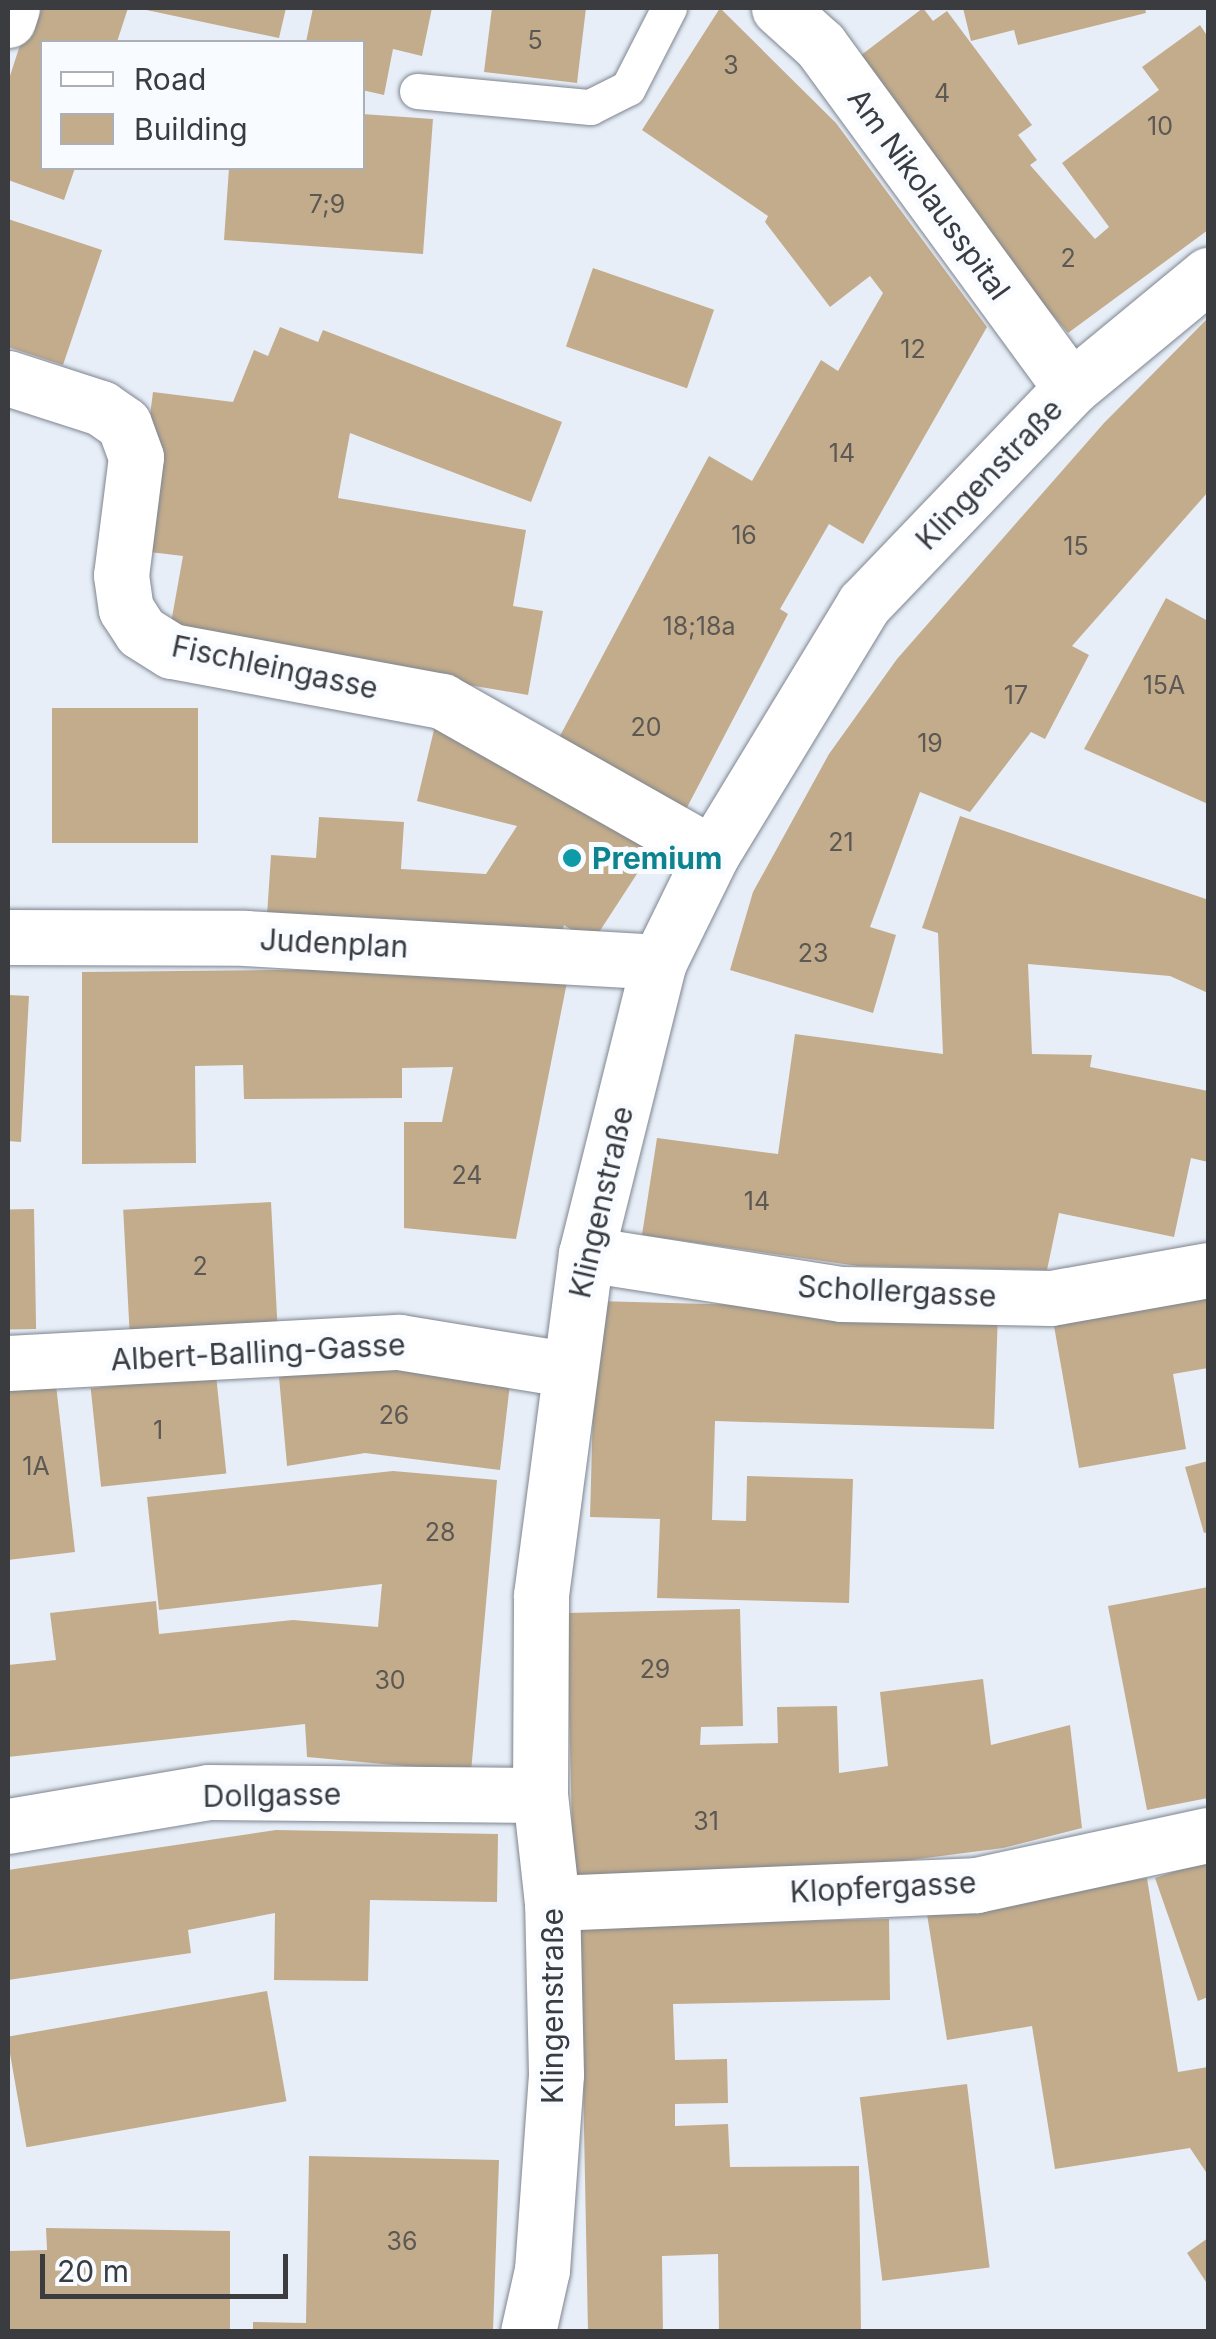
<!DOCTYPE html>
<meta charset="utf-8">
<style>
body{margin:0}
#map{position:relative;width:1216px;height:2339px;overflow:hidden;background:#e7eef8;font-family:Inter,sans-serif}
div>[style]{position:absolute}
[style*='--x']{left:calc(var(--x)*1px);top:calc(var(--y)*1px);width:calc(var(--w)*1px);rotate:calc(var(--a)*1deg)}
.building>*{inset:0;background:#c3ac8c;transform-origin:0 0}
.roads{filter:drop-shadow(0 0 2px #7f858f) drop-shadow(0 0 2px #7f858f)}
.service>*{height:35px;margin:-17.5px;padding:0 17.5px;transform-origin:17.5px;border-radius:17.5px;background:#fff}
.minor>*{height:55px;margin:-27.5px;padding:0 27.5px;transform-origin:27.5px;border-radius:27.5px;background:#fff}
.dots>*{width:28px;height:28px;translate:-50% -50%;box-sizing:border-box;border:5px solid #f8fbff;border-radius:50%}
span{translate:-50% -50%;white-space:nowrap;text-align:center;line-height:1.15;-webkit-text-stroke:10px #f8fbff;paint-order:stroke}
.number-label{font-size:25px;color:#5c5853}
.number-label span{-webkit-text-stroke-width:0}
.street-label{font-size:30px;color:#3a3c40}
.culture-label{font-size:30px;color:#0d838f;font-weight:700}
.left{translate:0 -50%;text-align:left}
.frame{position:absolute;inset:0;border:10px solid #3a3c40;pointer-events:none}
.legend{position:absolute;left:40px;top:40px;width:325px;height:130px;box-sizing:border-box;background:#f8fbff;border:2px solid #acafb3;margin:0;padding:12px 18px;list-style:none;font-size:30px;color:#3a3c40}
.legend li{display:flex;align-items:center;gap:20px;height:50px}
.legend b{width:50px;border:2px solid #acafb3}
.scale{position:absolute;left:40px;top:2254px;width:248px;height:45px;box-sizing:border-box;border:5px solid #3a3c40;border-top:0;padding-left:12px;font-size:30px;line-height:35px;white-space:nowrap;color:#3a3c40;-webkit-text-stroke:8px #f8fbff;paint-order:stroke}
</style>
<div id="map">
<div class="building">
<div style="clip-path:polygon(32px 8px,128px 8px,117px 42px,42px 42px,42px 168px,75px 168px,64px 200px,8px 180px,8px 82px)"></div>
<div style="clip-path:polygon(137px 8px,286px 8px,279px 38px)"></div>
<div style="clip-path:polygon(313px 8px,432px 8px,422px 56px,393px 49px,384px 95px,362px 90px,362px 42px,306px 42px)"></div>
<div style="clip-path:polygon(492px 8px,586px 8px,577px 83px,484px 72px)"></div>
<div style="clip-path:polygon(720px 8px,836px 123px,987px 327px,863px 544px,829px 524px,780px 609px,788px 614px,682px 817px,553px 749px,709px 456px,752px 481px,821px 360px,838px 371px,883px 293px,870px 276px,830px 307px,765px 222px,768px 216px,642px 130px)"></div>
<div style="clip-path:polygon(923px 8px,933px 21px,947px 11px,1032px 125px,1018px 135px,1037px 160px,1030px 165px,1095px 239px,1109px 227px,1062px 163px,1159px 90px,1142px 67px,1200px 25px,1208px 37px,1208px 230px,1068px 333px,966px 214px,852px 62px)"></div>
<div style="clip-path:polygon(963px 8px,1145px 8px,1146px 13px,1018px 45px,1014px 30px,971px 41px)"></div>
<div style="clip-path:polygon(362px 114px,433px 119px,423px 254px,224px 240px,229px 168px,362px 168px)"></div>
<div style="clip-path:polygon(8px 219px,102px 250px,63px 365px,8px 347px)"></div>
<div style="left:593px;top:268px;width:128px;height:83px;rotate:19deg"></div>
<div style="clip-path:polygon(1208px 318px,1208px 492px,1072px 646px,1089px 655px,1045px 739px,1031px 732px,970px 812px,920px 792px,870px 927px,896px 935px,873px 1013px,730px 970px,753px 892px,829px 754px,897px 659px,1104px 423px)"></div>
<div style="clip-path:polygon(280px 327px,318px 342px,323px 330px,562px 422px,531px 502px,350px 433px,338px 498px,526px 530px,513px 606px,543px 611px,528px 695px,169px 634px,183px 556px,133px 550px,153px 392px,233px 402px,254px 350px,268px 356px)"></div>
<div style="clip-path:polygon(1166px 598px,1208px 621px,1208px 804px,1084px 749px)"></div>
<div style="left:198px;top:708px;width:135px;height:146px;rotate:90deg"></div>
<div style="clip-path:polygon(438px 713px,657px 843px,592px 943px,564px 925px,557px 950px,266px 931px,271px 855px,316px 858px,319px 817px,404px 822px,401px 869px,486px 874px,517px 826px,417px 801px)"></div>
<div style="clip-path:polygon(960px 816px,1206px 899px,1208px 892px,1208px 993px,1170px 976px,1028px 964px,1032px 1054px,1092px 1055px,1090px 1067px,1208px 1091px,1208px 1162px,1191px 1158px,1174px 1237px,1059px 1213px,1047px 1270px,858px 1266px,642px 1235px,657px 1138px,778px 1154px,795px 1034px,943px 1054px,938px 933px,922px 928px)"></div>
<div style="clip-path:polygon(570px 967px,516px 1239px,404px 1228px,404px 1122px,442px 1122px,453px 1067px,402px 1068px,402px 1098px,244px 1099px,243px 1065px,195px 1066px,196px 1163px,82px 1164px,82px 972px)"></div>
<div style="clip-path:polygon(8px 995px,29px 996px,21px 1142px,8px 1141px)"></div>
<div style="left:271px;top:1202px;width:120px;height:148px;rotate:87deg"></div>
<div style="left:34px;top:1209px;width:120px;height:26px;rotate:89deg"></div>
<div style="clip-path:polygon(1208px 1281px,1208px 1368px,1173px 1374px,1186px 1449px,1079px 1468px,1051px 1309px)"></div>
<div style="clip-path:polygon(596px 1301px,998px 1312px,994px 1429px,715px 1421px,712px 1520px,746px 1521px,747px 1476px,853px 1479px,849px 1603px,657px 1598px,660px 1519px,590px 1517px)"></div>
<div style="clip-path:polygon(390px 1361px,511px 1375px,500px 1470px,365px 1453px,287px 1466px,279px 1377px)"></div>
<div style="left:216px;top:1375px;width:99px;height:126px;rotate:84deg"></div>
<div style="clip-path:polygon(55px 1376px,75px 1552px,8px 1560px,8px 1381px)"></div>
<div style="clip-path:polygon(1208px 1461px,1208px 1532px,1204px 1533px,1185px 1467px)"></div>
<div style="clip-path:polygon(393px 1471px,497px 1480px,471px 1772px,307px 1757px,305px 1724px,8px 1757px,8px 1665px,56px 1660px,50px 1613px,156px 1601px,159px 1634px,293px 1620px,378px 1627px,382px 1584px,159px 1610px,147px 1497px)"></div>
<div style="clip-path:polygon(1208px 1587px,1208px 1798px,1147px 1810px,1108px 1606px)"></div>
<div style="clip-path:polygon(740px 1609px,743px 1726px,701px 1727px,700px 1745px,778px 1743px,777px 1707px,837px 1706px,839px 1773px,888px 1766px,880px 1692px,983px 1679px,991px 1745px,1070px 1725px,1082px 1828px,1003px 1848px,841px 1869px,573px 1876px,567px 1613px)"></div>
<div style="clip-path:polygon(276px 1830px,498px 1834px,497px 1902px,370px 1900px,368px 1981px,274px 1980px,275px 1913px,188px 1930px,191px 1953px,8px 1980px,8px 1870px)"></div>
<div style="clip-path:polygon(1208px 1860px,1208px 1997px,1198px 2001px,1155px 1878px)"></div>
<div style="clip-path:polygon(1147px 1878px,1178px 2072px,1208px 2067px,1208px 2175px,1190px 2148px,1055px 2169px,1032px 2026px,947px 2040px,927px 1914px)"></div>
<div style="clip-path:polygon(889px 1919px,890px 2000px,673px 2004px,675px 2060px,727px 2059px,728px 2103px,675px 2104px,675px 2126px,728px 2124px,730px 2167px,859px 2166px,861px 2332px,719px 2332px,718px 2254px,662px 2256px,663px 2332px,588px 2332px,580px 1925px)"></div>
<div style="left:267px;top:1991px;width:112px;height:264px;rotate:80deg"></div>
<div style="left:967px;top:2084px;width:185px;height:108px;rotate:83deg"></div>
<div style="clip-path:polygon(309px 2156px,499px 2160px,493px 2332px,253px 2332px,253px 2322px,306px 2323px)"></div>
<div style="clip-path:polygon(46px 2228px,230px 2231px,230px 2332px,8px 2332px,8px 2251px,47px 2250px)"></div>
<div style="clip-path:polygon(1208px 2238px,1208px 2285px,1187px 2253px)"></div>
</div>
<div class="roads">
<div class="service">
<div style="--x:417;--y:91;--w:174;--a:5.3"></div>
<div style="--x:590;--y:107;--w:42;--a:-26.6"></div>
<div style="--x:628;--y:88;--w:90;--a:-62.9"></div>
</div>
<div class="minor">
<div style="--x:779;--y:8;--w:55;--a:42.1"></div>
<div style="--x:820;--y:45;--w:425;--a:53.8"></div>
<div style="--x:8;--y:20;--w:13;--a:-72"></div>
<div style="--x:8;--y:378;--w:98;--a:17.9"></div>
<div style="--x:101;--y:408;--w:28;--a:35"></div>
<div style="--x:124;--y:424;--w:35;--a:70"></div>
<div style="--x:136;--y:457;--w:119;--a:97.2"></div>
<div style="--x:121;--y:575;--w:34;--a:82"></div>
<div style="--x:126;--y:609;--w:27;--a:57"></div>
<div style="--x:141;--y:632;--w:36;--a:32"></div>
<div style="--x:172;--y:651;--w:275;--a:10.5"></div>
<div style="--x:442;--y:701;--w:310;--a:29.5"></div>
<div style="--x:8;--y:937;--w:237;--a:0.2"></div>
<div style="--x:245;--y:938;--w:415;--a:3.3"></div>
<div style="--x:586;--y:1254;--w:259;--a:8.9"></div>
<div style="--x:842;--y:1294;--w:209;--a:1.1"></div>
<div style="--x:1051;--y:1298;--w:159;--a:-10.1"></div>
<div style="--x:8;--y:1363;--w:392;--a:-3.1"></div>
<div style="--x:399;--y:1342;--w:169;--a:9.2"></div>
<div style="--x:8;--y:1826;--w:203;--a:-9.6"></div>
<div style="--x:208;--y:1792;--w:332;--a:0.5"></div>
<div style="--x:552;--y:1903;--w:424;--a:-2.4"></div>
<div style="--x:976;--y:1885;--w:237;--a:-12.2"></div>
<div style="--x:528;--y:2332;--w:64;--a:-77.3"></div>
<div style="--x:542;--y:2270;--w:196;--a:-85.9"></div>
<div style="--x:556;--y:2074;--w:171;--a:-91.3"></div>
<div style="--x:552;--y:1903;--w:109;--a:-96.3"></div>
<div style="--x:540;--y:1795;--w:200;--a:-89.7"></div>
<div style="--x:541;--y:1595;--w:344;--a:-82.5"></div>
<div style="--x:586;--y:1254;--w:301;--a:-76"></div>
<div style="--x:659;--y:962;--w:120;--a:-63.9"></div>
<div style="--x:712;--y:854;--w:293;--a:-58.7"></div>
<div style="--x:864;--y:604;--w:299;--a:-46.2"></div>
<div style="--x:1071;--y:388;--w:178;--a:-39.5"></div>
</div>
</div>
<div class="dots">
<div style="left:572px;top:858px;background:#0f9aa8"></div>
</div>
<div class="number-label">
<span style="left:535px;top:40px">5</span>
<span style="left:731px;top:65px">3</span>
<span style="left:942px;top:93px">4</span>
<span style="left:1160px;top:126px">10</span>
<span style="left:327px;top:204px">7;9</span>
<span style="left:1068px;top:258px">2</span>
<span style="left:913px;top:349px">12</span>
<span style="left:842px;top:453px">14</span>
<span style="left:744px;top:535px">16</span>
<span style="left:1076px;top:546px">15</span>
<span style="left:699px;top:626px">18;18a</span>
<span style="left:1164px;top:685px">15A</span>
<span style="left:1016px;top:695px">17</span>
<span style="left:646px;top:727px">20</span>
<span style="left:930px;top:743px">19</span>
<span style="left:841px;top:842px">21</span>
<span style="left:813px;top:953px">23</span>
<span style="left:467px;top:1175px">24</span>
<span style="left:757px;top:1201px">14</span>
<span style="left:200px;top:1266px">2</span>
<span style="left:394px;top:1415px">26</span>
<span style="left:158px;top:1430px">1</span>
<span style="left:36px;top:1466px">1A</span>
<span style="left:440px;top:1532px">28</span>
<span style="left:655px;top:1669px">29</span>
<span style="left:390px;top:1680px">30</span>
<span style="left:706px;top:1821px">31</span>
<span style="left:402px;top:2241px">36</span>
</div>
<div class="street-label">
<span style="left:929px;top:194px;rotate:54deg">Am Nikolausspital</span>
<span style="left:989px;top:474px;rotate:-46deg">Klingenstraße</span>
<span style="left:275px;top:667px;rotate:12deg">Fischleingasse</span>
<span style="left:334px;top:943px;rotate:3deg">Judenplan</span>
<span style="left:601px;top:1202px;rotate:-77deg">Klingenstraße</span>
<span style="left:897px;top:1291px;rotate:3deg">Schollergasse</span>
<span style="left:258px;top:1352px;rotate:-3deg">Albert-Balling-Gasse</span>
<span style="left:272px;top:1795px;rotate:-1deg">Dollgasse</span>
<span style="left:883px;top:1887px;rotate:-3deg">Klopfergasse</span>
<span style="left:552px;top:2006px;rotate:-90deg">Klingenstraße</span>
</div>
<div class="culture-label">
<span class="left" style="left:592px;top:858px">Premium</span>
</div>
<div class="frame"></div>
<ul class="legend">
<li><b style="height:12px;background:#fff"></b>Road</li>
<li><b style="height:28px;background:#c3ac8c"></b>Building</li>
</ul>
<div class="scale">20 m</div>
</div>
